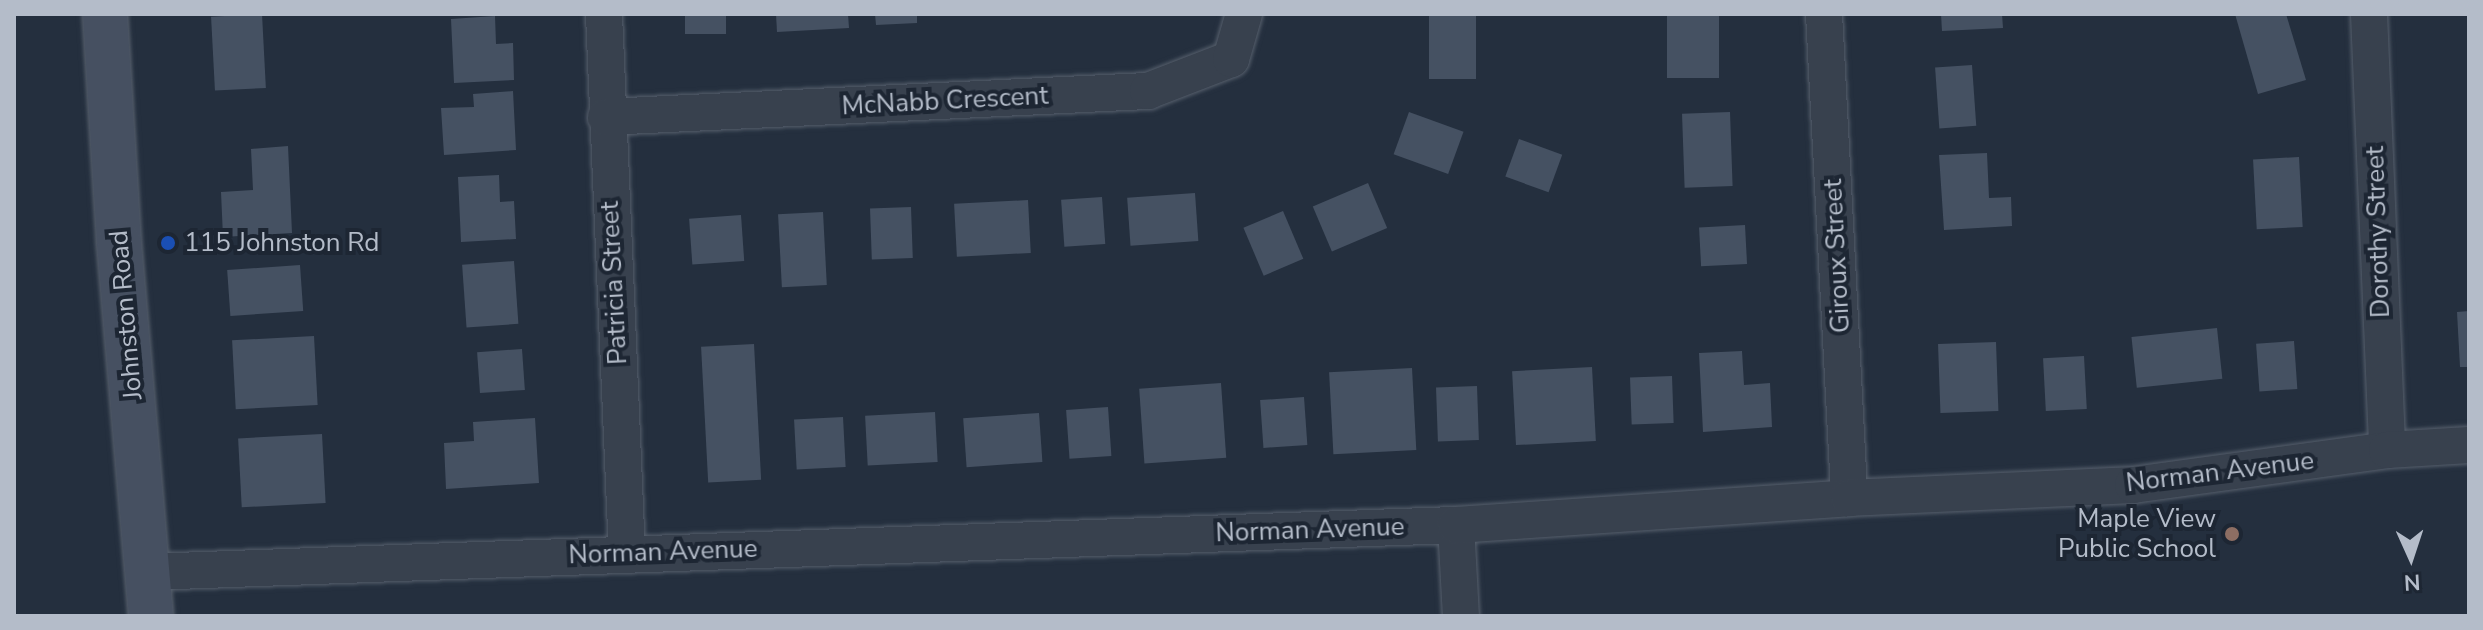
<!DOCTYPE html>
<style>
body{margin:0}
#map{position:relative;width:2483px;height:630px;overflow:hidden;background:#242f3e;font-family:"Nunito Sans",sans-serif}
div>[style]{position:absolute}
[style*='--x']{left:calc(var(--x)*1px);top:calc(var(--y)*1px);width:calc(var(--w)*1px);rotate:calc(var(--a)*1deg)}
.building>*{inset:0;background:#455162;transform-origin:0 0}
.roads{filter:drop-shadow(0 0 2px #565f6c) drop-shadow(0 0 2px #565f6c)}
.street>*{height:36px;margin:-18px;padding:0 18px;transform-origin:18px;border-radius:18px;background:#38414e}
.secondary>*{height:44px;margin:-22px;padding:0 22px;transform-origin:22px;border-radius:22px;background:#465061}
.dots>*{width:22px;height:22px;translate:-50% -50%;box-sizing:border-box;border:4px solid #1d2633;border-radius:50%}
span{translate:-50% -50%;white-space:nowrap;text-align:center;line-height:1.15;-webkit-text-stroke:8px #1d2633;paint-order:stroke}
.street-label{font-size:26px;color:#b4bcc9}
.poi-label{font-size:26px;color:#b4bcc9}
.left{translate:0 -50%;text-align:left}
.right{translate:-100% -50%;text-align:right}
.frame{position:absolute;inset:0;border:16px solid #b4bcc9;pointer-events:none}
.north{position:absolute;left:2371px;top:518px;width:80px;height:80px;-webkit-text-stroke:6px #1d2633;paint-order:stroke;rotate:177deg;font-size:22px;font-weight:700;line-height:32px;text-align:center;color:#b4bcc9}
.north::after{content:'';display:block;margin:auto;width:28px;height:36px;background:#b4bcc9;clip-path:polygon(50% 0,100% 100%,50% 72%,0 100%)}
</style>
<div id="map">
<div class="building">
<div style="left:262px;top:14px;width:74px;height:51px;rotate:87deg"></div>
<div style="left:685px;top:14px;width:41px;height:20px"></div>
<div style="clip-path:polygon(776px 14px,848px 14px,849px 28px,777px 32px)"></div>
<div style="clip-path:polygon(875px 14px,917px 14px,917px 23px,876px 25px)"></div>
<div style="left:1429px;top:14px;width:47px;height:65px"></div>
<div style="left:1667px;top:14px;width:52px;height:64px"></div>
<div style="clip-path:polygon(1941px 14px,2002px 14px,2003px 28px,1942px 31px)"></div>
<div style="clip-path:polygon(2235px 14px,2286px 14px,2306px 80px,2258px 94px)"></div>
<div style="clip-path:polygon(495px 16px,496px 44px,513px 43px,514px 80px,454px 83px,451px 19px)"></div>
<div style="left:1972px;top:65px;width:61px;height:37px;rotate:86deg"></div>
<div style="clip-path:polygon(513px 91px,516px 150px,444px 155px,441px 108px,474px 107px,473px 94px)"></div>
<div style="left:1409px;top:112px;width:58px;height:45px;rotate:20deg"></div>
<div style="left:1730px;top:112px;width:74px;height:48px;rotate:88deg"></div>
<div style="left:1519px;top:139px;width:46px;height:40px;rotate:20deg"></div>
<div style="clip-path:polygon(288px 146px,292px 233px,223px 237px,221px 192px,253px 190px,251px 149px)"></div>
<div style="clip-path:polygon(1987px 153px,1989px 198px,2011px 197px,2012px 226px,1944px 230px,1939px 155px)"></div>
<div style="left:2299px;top:157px;width:70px;height:46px;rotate:87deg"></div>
<div style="clip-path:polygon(499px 175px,500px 202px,514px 201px,516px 239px,461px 242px,458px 177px)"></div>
<div style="left:1368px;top:183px;width:49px;height:60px;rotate:67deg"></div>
<div style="left:1195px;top:193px;width:48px;height:68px;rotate:86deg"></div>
<div style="left:1102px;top:197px;width:47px;height:41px;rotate:86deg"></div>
<div style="left:1028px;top:200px;width:53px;height:74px;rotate:87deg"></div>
<div style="left:911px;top:207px;width:51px;height:41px;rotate:88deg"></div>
<div style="left:1283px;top:211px;width:52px;height:43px;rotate:67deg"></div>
<div style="left:823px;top:212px;width:73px;height:45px;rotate:87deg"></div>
<div style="left:741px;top:215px;width:46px;height:52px;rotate:86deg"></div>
<div style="left:1745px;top:225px;width:39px;height:46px;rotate:87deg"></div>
<div style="left:514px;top:261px;width:63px;height:52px;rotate:86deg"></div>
<div style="left:300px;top:265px;width:46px;height:73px;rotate:86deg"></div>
<div style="clip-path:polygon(2469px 311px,2469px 367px,2460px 367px,2457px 312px)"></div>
<div style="left:2217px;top:328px;width:51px;height:86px;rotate:84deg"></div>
<div style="left:314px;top:336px;width:69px;height:82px;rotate:87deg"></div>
<div style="left:2294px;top:341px;width:48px;height:38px;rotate:86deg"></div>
<div style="left:1996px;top:342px;width:69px;height:58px;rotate:88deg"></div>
<div style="left:754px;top:344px;width:136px;height:53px;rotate:87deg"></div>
<div style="left:522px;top:349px;width:41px;height:45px;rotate:86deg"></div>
<div style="clip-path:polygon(1742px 351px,1744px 385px,1770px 383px,1772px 427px,1703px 432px,1699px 353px)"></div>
<div style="left:2084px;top:356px;width:53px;height:41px;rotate:87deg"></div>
<div style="left:1592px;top:367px;width:74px;height:80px;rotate:87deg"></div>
<div style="left:1412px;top:368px;width:82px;height:83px;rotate:87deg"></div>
<div style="left:1672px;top:376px;width:47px;height:42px;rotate:88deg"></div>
<div style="left:1221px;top:383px;width:75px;height:82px;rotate:86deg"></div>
<div style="left:1477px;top:386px;width:54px;height:41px;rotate:88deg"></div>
<div style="left:1304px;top:397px;width:48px;height:44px;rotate:86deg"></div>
<div style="left:1108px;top:407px;width:49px;height:42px;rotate:86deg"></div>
<div style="left:935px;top:412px;width:50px;height:70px;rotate:87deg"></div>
<div style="left:1039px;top:413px;width:49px;height:76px;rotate:86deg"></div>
<div style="left:843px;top:417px;width:50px;height:49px;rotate:87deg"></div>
<div style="clip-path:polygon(535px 418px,539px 483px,446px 489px,444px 443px,474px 441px,473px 422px)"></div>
<div style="left:322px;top:434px;width:69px;height:84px;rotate:87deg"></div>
</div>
<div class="roads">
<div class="street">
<div style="--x:604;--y:14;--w:539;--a:87.56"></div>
<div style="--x:1824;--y:14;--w:485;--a:87"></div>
<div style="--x:2369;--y:14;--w:436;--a:87.6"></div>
<div style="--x:606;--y:117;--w:543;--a:-2.75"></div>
<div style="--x:1148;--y:91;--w:89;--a:-21.1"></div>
<div style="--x:1231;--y:59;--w:47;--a:-73.9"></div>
<div style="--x:1456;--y:525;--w:91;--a:86.9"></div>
<div style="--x:148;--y:572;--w:1309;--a:-2.06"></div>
<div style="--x:1456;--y:525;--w:394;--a:-3.9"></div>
<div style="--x:1849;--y:498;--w:284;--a:-2.6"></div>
<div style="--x:2133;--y:485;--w:256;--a:-7.8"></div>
<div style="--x:2387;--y:450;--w:82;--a:-3.5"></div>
</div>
<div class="secondary">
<div style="--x:105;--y:14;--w:229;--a:86.5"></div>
<div style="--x:119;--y:243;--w:374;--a:85.1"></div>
</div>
</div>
<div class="dots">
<div style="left:168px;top:243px;background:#1a4fb4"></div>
<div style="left:2232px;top:534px;background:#8d6e63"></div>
</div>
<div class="street-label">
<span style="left:945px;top:101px;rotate:-3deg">McNabb Crescent</span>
<span style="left:2378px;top:232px;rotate:-92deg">Dorothy Street</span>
<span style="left:1837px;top:256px;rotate:-93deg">Giroux Street</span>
<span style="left:614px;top:283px;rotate:-93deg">Patricia Street</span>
<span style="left:126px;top:315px;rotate:-95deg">Johnston Road</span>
<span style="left:2220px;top:472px;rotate:-7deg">Norman Avenue</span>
<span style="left:1310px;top:530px;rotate:-2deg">Norman Avenue</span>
<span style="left:663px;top:552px;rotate:-2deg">Norman Avenue</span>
</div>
<div class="poi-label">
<span class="left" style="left:184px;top:243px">115 Johnston Rd</span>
<span class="right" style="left:2216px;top:534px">Maple View<br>Public School</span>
</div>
<div class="frame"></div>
<div class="north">N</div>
</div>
